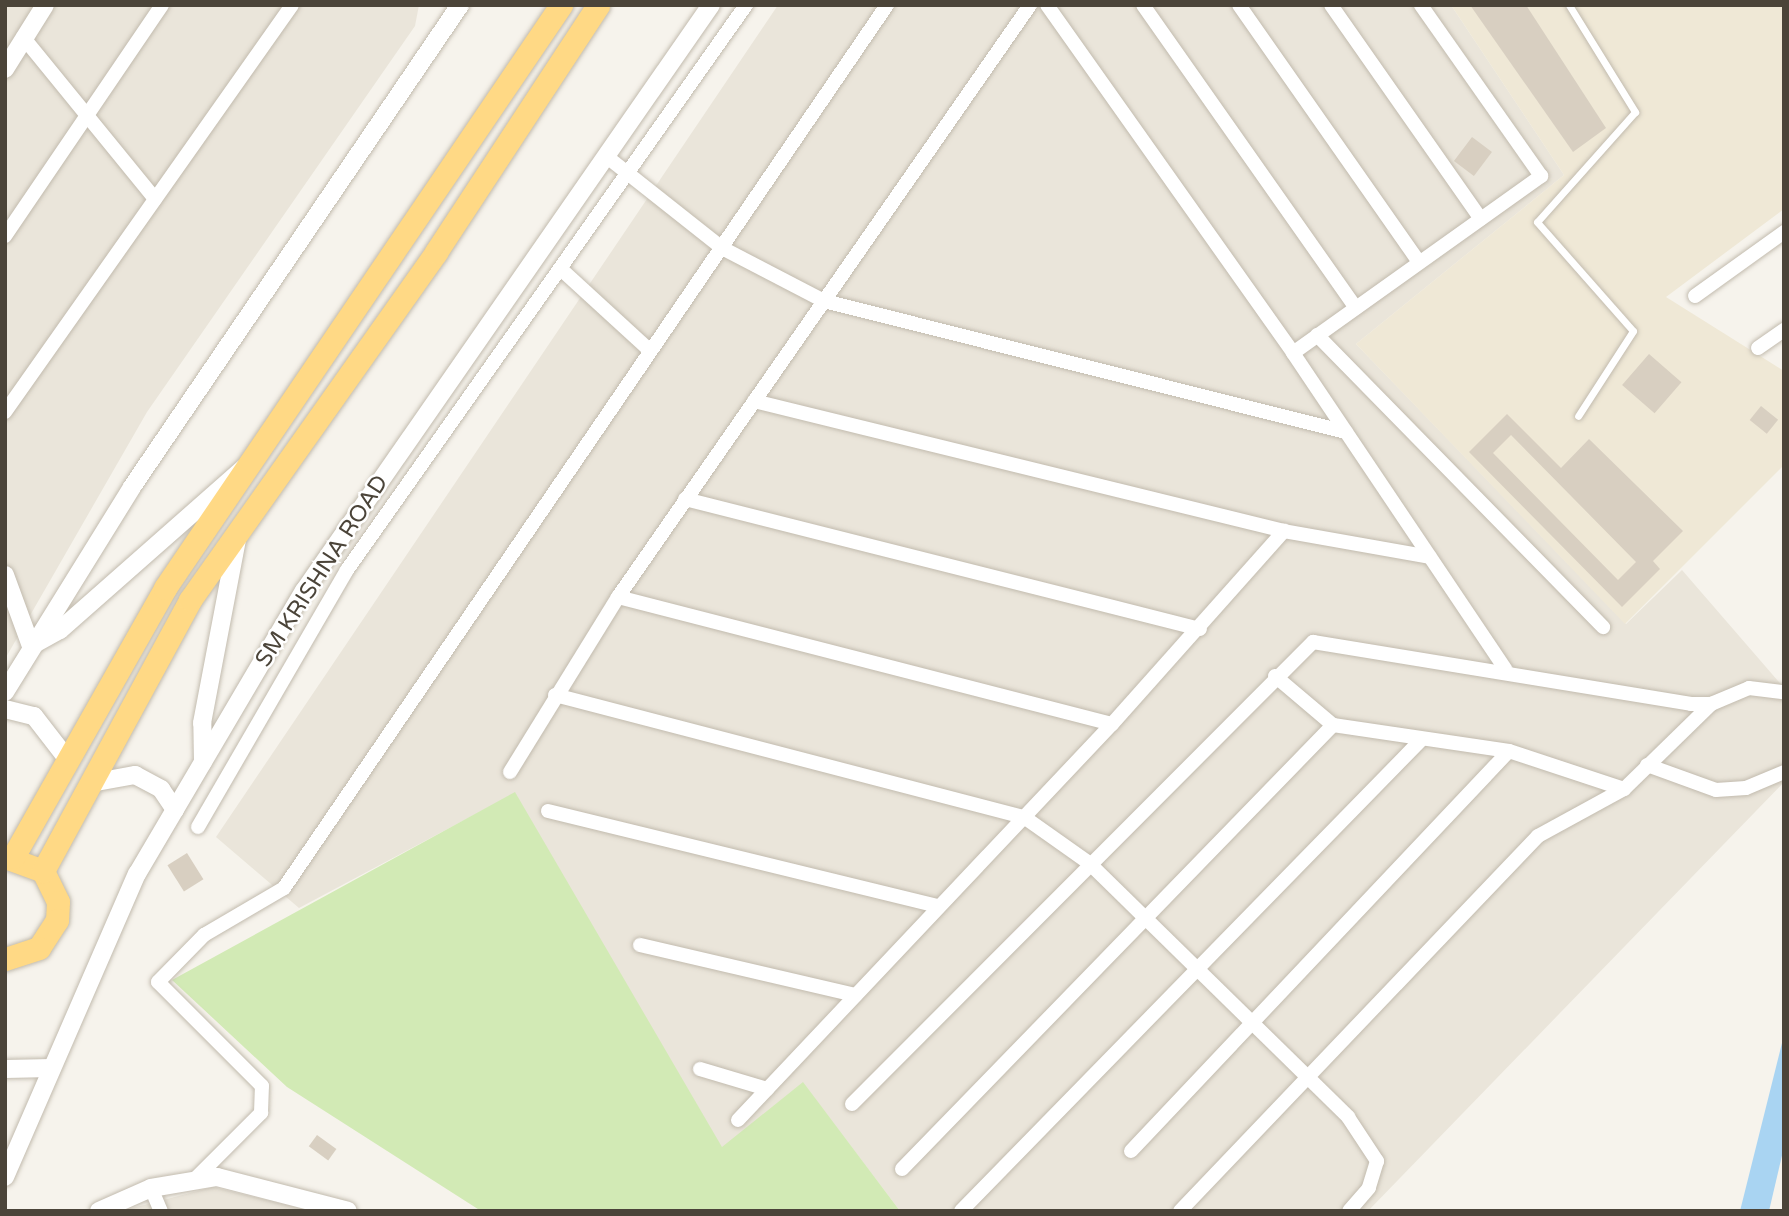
<!DOCTYPE html>
<style>
body{margin:0}
#map{position:relative;width:1789px;height:1216px;overflow:hidden;background:#f6f3ec;font-family:"Varela Round",sans-serif}
div>[style]{position:absolute}
[style*='--x']{left:calc(var(--x)*1px);top:calc(var(--y)*1px);width:calc(var(--w)*1px);rotate:calc(var(--a)*1deg)}
.residential>*{inset:0;background:#eae5da}
.education>*{inset:0;background:#efe8d6}
.green>*{inset:0;background:#d2eab5}
.water>*{inset:0;background:#a9d4f2}
.building>*{inset:0;background:#d8cfc1;transform-origin:0 0}
.roads{filter:drop-shadow(0 0 2px #c2bbae) drop-shadow(0 0 2px #c2bbae)}
.service>*{height:7px;margin:-3.5px;padding:0 3.5px;transform-origin:3.5px;border-radius:3.5px;background:#fff}
.minor>*{height:14px;margin:-7px;padding:0 7px;transform-origin:7px;border-radius:7px;background:#fff}
.tertiary>*{height:18px;margin:-9px;padding:0 9px;transform-origin:9px;border-radius:9px;background:#fff}
.trunk>*{height:23px;margin:-11.5px;padding:0 11.5px;transform-origin:11.5px;border-radius:11.5px;background:#ffd985}
span{translate:-50% -50%;white-space:nowrap;text-align:center;line-height:1.15;-webkit-text-stroke:5px #fff;paint-order:stroke}
.street-label{font-size:23px;color:#4b4439}
.frame{position:absolute;inset:0;border:7px solid #4b4439;pointer-events:none}
</style>
<div id="map">
<div class="residential">
<div style="clip-path:polygon(5px 5px,419px 5px,415px 26px,147px 412px,5px 659px)"></div>
<div style="clip-path:polygon(778px 5px,1451px 5px,1564px 175px,1356px 344px,1626px 624px,1682px 570px,1784px 688px,1784px 782px,1368px 1211px,900px 1211px,803px 1083px,722px 1148px,515px 793px,299px 908px,216px 837px)"></div>
<div style="clip-path:polygon(213px 1187px,311px 1211px,121px 1211px)"></div>
</div>
<div class="education">
<div style="clip-path:polygon(1451px 5px,1784px 5px,1784px 209px,1666px 297px,1784px 371px,1784px 465px,1625px 624px,1356px 344px,1564px 175px)"></div>
</div>
<div class="green">
<div style="clip-path:polygon(515px 792px,722px 1147px,803px 1082px,900px 1211px,481px 1211px,287px 1087px,172px 980px)"></div>
</div>
<div class="water">
<div style="clip-path:polygon(1784px 1035px,1784px 1147px,1769px 1211px,1740px 1211px)"></div>
</div>
<div class="building">
<div style="clip-path:polygon(1470px 5px,1526px 5px,1606px 128px,1573px 152px)"></div>
<div style="left:1472px;top:137px;width:25px;height:30px;rotate:37deg"></div>
<div style="left:1649px;top:354px;width:43px;height:41px;rotate:41deg"></div>
<div style="left:1761px;top:406px;width:22px;height:18px;rotate:39deg"></div>
<div style="clip-path:polygon(evenodd,1507px 414px,1561px 468px,1589px 439px,1683px 531px,1653px 561px,1660px 569px,1622px 607px,1469px 452px,1507px 414px,1511px 435px,1636px 562px,1618px 580px,1493px 453px,1511px 435px)"></div>
<div style="left:187px;top:853px;width:31px;height:23px;rotate:58deg"></div>
<div style="left:317px;top:1135px;width:24px;height:14px;rotate:36deg"></div>
</div>
<div class="roads">
<div class="service">
<div style="--x:1569;--y:5;--w:126;--a:58.3"></div>
<div style="--x:1635;--y:112;--w:147;--a:131.7"></div>
<div style="--x:1537;--y:222;--w:145;--a:48.6"></div>
<div style="--x:1633;--y:331;--w:101;--a:122.9"></div>
</div>
<div class="minor">
<div style="--x:1047;--y:5;--w:426;--a:54.7"></div>
<div style="--x:1293;--y:353;--w:381;--a:56.1"></div>
<div style="--x:1143;--y:5;--w:370;--a:54.9"></div>
<div style="--x:1239;--y:5;--w:314;--a:55"></div>
<div style="--x:1331;--y:5;--w:261;--a:55"></div>
<div style="--x:23;--y:37;--w:209;--a:50.8"></div>
<div style="--x:606;--y:156;--w:148;--a:38.4"></div>
<div style="--x:722;--y:248;--w:115;--a:27.5"></div>
<div style="--x:824;--y:301;--w:538;--a:14.09"></div>
<div style="--x:5;--y:236;--w:279;--a:-55.8"></div>
<div style="--x:563;--y:271;--w:115;--a:42.5"></div>
<div style="--x:1695;--y:296;--w:110;--a:-35.7"></div>
<div style="--x:1317;--y:335;--w:409;--a:45.6"></div>
<div style="--x:1758;--y:348;--w:32;--a:-35"></div>
<div style="--x:1293;--y:353;--w:305;--a:-35.5"></div>
<div style="--x:1541;--y:176;--w:209;--a:-125.1"></div>
<div style="--x:754;--y:401;--w:546;--a:13.78"></div>
<div style="--x:1284;--y:531;--w:148;--a:10.1"></div>
<div style="--x:5;--y:412;--w:498;--a:-54.8"></div>
<div style="--x:685;--y:499;--w:531;--a:14.17"></div>
<div style="--x:618;--y:597;--w:510;--a:14.42"></div>
<div style="--x:1275;--y:676;--w:76;--a:40.2"></div>
<div style="--x:1333;--y:725;--w:178;--a:8.4"></div>
<div style="--x:1509;--y:751;--w:121;--a:18.3"></div>
<div style="--x:555;--y:695;--w:485;--a:14.6"></div>
<div style="--x:1024;--y:817;--w:80;--a:35.3"></div>
<div style="--x:1089;--y:863;--w:363;--a:44.4"></div>
<div style="--x:1348;--y:1117;--w:53;--a:56.6"></div>
<div style="--x:1377;--y:1161;--w:28;--a:107"></div>
<div style="--x:1369;--y:1188;--w:30;--a:131"></div>
<div style="--x:1647;--y:765;--w:73;--a:19.9"></div>
<div style="--x:1716;--y:790;--w:30;--a:-4"></div>
<div style="--x:1746;--y:788;--w:41;--a:-22.8"></div>
<div style="--x:510;--y:772;--w:206;--a:-58.3"></div>
<div style="--x:618;--y:597;--w:721;--a:-55.16"></div>
<div style="--x:548;--y:811;--w:402;--a:13.7"></div>
<div style="--x:198;--y:827;--w:297;--a:-59.9"></div>
<div style="--x:347;--y:570;--w:692;--a:-54.77"></div>
<div style="--x:640;--y:945;--w:221;--a:13.1"></div>
<div style="--x:700;--y:1069;--w:70;--a:16.6"></div>
<div style="--x:852;--y:1104;--w:653;--a:-45.06"></div>
<div style="--x:1313;--y:642;--w:383;--a:9.3"></div>
<div style="--x:1691;--y:704;--w:20;--a:0"></div>
<div style="--x:1711;--y:704;--w:41;--a:-22.8"></div>
<div style="--x:1749;--y:688;--w:35;--a:7"></div>
<div style="--x:738;--y:1120;--w:545;--a:-46.64"></div>
<div style="--x:1112;--y:724;--w:259;--a:-48.3"></div>
<div style="--x:1131;--y:1151;--w:550;--a:-46.62"></div>
<div style="--x:902;--y:1169;--w:619;--a:-45.85"></div>
<div style="--x:197;--y:1177;--w:91;--a:-45"></div>
<div style="--x:261;--y:1113;--w:27;--a:-88"></div>
<div style="--x:262;--y:1086;--w:147;--a:-135"></div>
<div style="--x:158;--y:982;--w:66;--a:-45.6"></div>
<div style="--x:204;--y:935;--w:93;--a:-30.4"></div>
<div style="--x:284;--y:888;--w:1069;--a:-55.67"></div>
<div style="--x:151;--y:1188;--w:25;--a:67"></div>
<div style="--x:961;--y:1211;--w:658;--a:-45.68"></div>
<div style="--x:1180;--y:1211;--w:518;--a:-46.33"></div>
<div style="--x:1538;--y:836;--w:98;--a:-28.7"></div>
<div style="--x:1624;--y:789;--w:122;--a:-44.3"></div>
</div>
<div class="tertiary">
<div style="--x:5;--y:69;--w:75;--a:-58"></div>
<div style="--x:5;--y:575;--w:76;--a:69.9"></div>
<div style="--x:31;--y:646;--w:33;--a:-29"></div>
<div style="--x:60;--y:630;--w:245;--a:-41.4"></div>
<div style="--x:5;--y:692;--w:241;--a:-58.2"></div>
<div style="--x:132;--y:487;--w:583;--a:-55.76"></div>
<div style="--x:5;--y:709;--w:30;--a:14"></div>
<div style="--x:34;--y:716;--w:56;--a:52.3"></div>
<div style="--x:203;--y:762;--w:39;--a:-91"></div>
<div style="--x:202;--y:723;--w:191;--a:-79.2"></div>
<div style="--x:91;--y:783;--w:45;--a:-10.3"></div>
<div style="--x:135;--y:775;--w:30;--a:28"></div>
<div style="--x:161;--y:789;--w:25;--a:56"></div>
<div style="--x:5;--y:1069;--w:47;--a:-1.2"></div>
<div style="--x:5;--y:1177;--w:331;--a:-66.5"></div>
<div style="--x:137;--y:874;--w:329;--a:-59.5"></div>
<div style="--x:304;--y:591;--w:713;--a:-55.22"></div>
<div style="--x:99;--y:1211;--w:57;--a:-23.9"></div>
<div style="--x:151;--y:1188;--w:67;--a:-9.5"></div>
<div style="--x:217;--y:1177;--w:135;--a:14.5"></div>
</div>
<div class="trunk">
<div style="--x:5;--y:857;--w:40;--a:20.2"></div>
<div style="--x:43;--y:871;--w:34;--a:64"></div>
<div style="--x:58;--y:902;--w:18;--a:93"></div>
<div style="--x:57;--y:920;--w:33;--a:123"></div>
<div style="--x:39;--y:948;--w:36;--a:162"></div>
<div style="--x:13;--y:857;--w:309;--a:-60.5"></div>
<div style="--x:165;--y:588;--w:705;--a:-55.81"></div>
<div style="--x:43;--y:871;--w:308;--a:-61.5"></div>
<div style="--x:190;--y:600;--w:426;--a:-54.7"></div>
<div style="--x:436;--y:252;--w:295;--a:-56.7"></div>
</div>
</div>
<div class="street-label">
<span style="left:322px;top:571px;rotate:-57deg">SM KRISHNA ROAD</span>
</div>
<div class="frame"></div>
</div>
